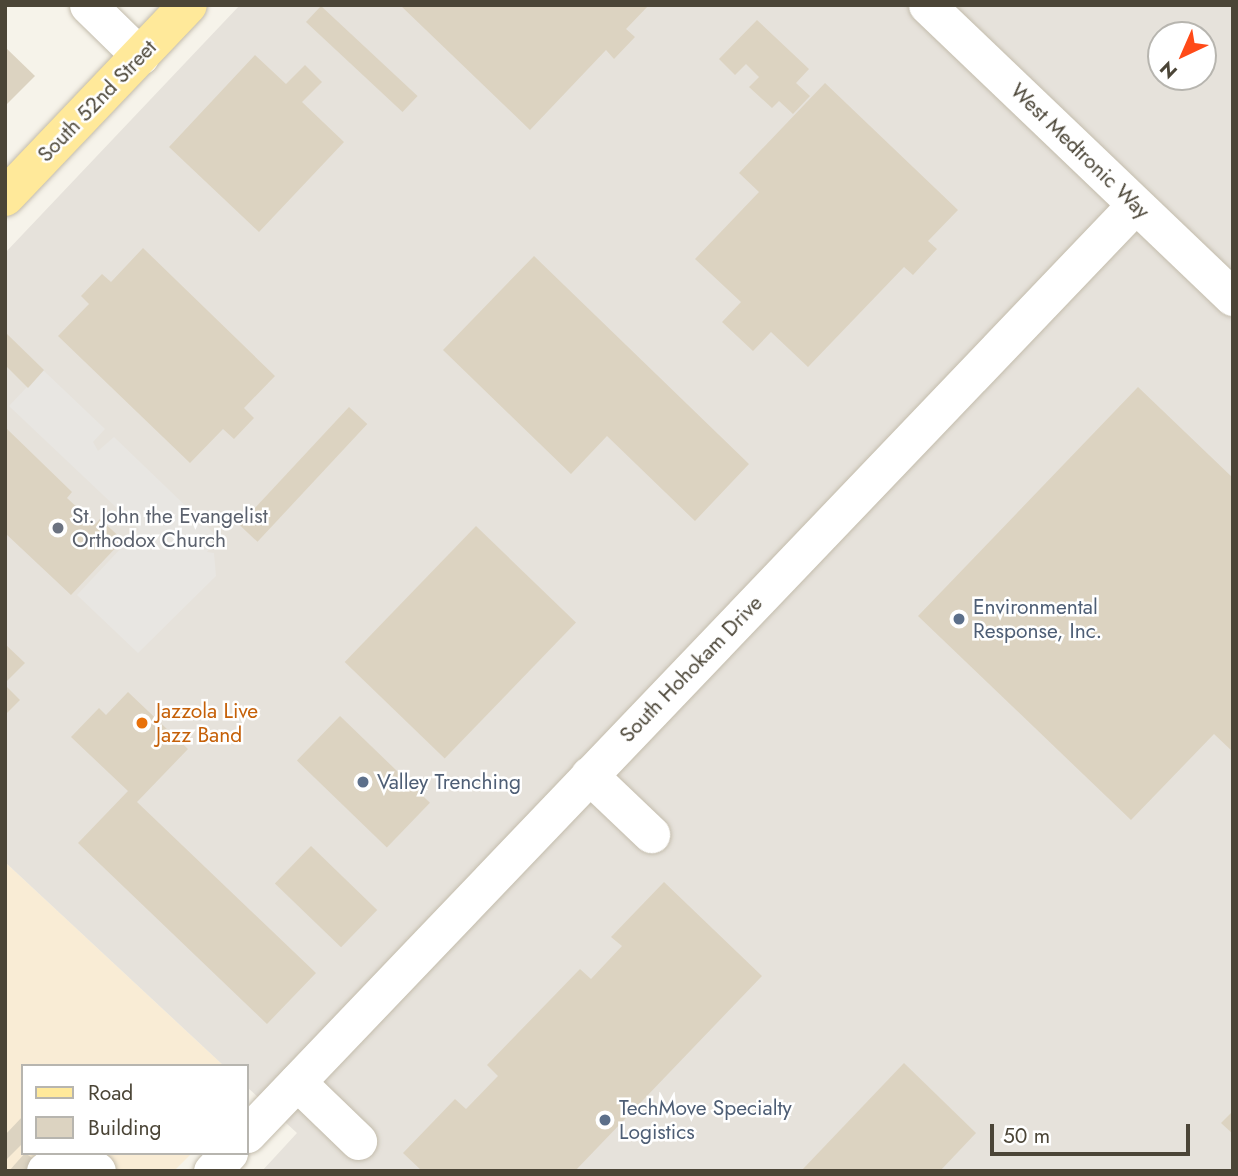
<!DOCTYPE html>
<style>
body{margin:0}
#map{position:relative;width:1238px;height:1176px;overflow:hidden;background:#f6f3ea;font-family:Jost,sans-serif}
div>[style]{position:absolute}
[style*='--x']{left:calc(var(--x)*1px);top:calc(var(--y)*1px);width:calc(var(--w)*1px);rotate:calc(var(--a)*1deg)}
.commercial>*{inset:0;background:#f9ecd5}
.industrial>*{inset:0;background:#e6e2db}
.parking>*{inset:0;background:#e8e6e2}
.building>*{inset:0;background:#dcd3c1;transform-origin:0 0}
.roads{filter:drop-shadow(0 0 2px #c3bcac) drop-shadow(0 0 2px #c3bcac)}
.minor>*{height:37px;margin:-18.5px;padding:0 18.5px;transform-origin:18.5px;border-radius:18.5px;background:#fff}
.major>*{height:38px;margin:-19px;padding:0 19px;transform-origin:19px;border-radius:19px;background:#ffe99a}
.dots>*{width:19px;height:19px;translate:-50% -50%;box-sizing:border-box;border:4px solid #fff;border-radius:50%}
span{translate:-50% -50%;white-space:nowrap;text-align:center;line-height:1.15;-webkit-text-stroke:5px #fff;paint-order:stroke}
.street-label{font-size:21px;color:#4b4537}
.worship-label{font-size:21px;color:#5b616d}
.left{translate:0 -50%;text-align:left}
.service-label{font-size:21px;color:#4e5e75}
.food-label{font-size:21px;color:#c56008}
.frame{position:absolute;inset:0;border:7px solid #4b4537;pointer-events:none}
.legend{position:absolute;left:21px;top:1064px;width:228px;height:91px;box-sizing:border-box;background:#fff;border:2px solid #b7b5af;margin:0;padding:9px 12px;list-style:none;font-size:21px;color:#4b4537}
.legend li{display:flex;align-items:center;gap:14px;height:35px}
.legend b{width:35px;border:2px solid #b7b5af}
.north{position:absolute;left:1147px;top:21px;width:70px;height:70px;box-sizing:border-box;background:#fff;border:2px solid #b7b5af;border-radius:50%;rotate:224deg;font-size:19px;font-weight:700;line-height:28px;text-align:center;color:#4b4537}
.north::after{content:'';display:block;margin:auto;width:24px;height:32px;background:#ff4a18;clip-path:polygon(50% 0,100% 100%,50% 72%,0 100%)}
.scale{position:absolute;left:990px;top:1124px;width:200px;height:32px;box-sizing:border-box;border:4px solid #4b4537;border-top:0;padding-left:9px;font-size:21px;line-height:24px;white-space:nowrap;color:#4b4537;-webkit-text-stroke:5px #fff;paint-order:stroke}
</style>
<div id="map">
<div class="commercial">
<div style="clip-path:polygon(5px 862px,224px 1066px,23px 1066px,23px 1153px,192px 1153px,174px 1171px,5px 1171px)"></div>
</div>
<div class="industrial">
<div style="clip-path:polygon(evenodd,240px 5px,1233px 5px,1233px 1171px,262px 1171px,297px 1133px,247px 1087px,247px 1066px,224px 1066px,5px 862px,5px 253px,240px 5px,1161px 35px,1203px 35px,1203px 77px,1161px 77px,1161px 35px)"></div>
</div>
<div class="parking">
<div style="clip-path:polygon(43px 370px,105px 429px,93px 442px,98px 451px,114px 437px,219px 538px,207px 552px,214px 553px,216px 576px,138px 653px,77px 595px,139px 529px,9px 406px)"></div>
</div>
<div class="building">
<div style="clip-path:polygon(400px 5px,649px 5px,626px 29px,635px 37px,614px 59px,606px 50px,530px 130px)"></div>
<div style="left:321px;top:6px;width:132px;height:22px;rotate:43deg"></div>
<div style="clip-path:polygon(757px 20px,809px 69px,796px 83px,810px 96px,793px 114px,779px 101px,772px 108px,749px 87px,759px 77px,746px 64px,735px 75px,719px 59px)"></div>
<div style="clip-path:polygon(5px 47px,35px 76px,5px 106px)"></div>
<div style="clip-path:polygon(255px 55px,286px 84px,305px 65px,322px 82px,302px 102px,344px 142px,259px 232px,169px 147px)"></div>
<div style="clip-path:polygon(825px 83px,958px 210px,928px 241px,937px 249px,913px 275px,904px 267px,808px 367px,771px 332px,753px 351px,722px 322px,741px 302px,695px 259px,759px 192px,739px 173px)"></div>
<div style="clip-path:polygon(143px 248px,275px 376px,244px 408px,254px 418px,234px 439px,223px 429px,190px 463px,58px 336px,89px 304px,81px 296px,102px 274px,111px 282px)"></div>
<div style="clip-path:polygon(534px 256px,749px 464px,695px 521px,607px 436px,571px 474px,443px 350px)"></div>
<div style="clip-path:polygon(5px 332px,44px 370px,28px 388px,5px 365px)"></div>
<div style="clip-path:polygon(1138px 387px,1233px 478px,1233px 752px,1214px 734px,1131px 820px,918px 616px)"></div>
<div style="left:349px;top:407px;width:25px;height:161px;rotate:43deg"></div>
<div style="clip-path:polygon(5px 427px,72px 492px,67px 498px,95px 524px,100px 519px,123px 540px,71px 595px,5px 533px)"></div>
<div style="left:476px;top:526px;width:139px;height:189px;rotate:44deg"></div>
<div style="clip-path:polygon(5px 644px,25px 663px,5px 683px)"></div>
<div style="clip-path:polygon(5px 685px,20px 700px,5px 715px)"></div>
<div style="clip-path:polygon(128px 692px,188px 749px,137px 802px,316px 973px,267px 1024px,78px 843px,128px 791px,71px 737px,99px 708px,106px 715px)"></div>
<div style="left:340px;top:716px;width:125px;height:62px;rotate:44deg"></div>
<div style="left:311px;top:846px;width:92px;height:52px;rotate:44deg"></div>
<div style="clip-path:polygon(664px 882px,762px 976px,575px 1171px,422px 1171px,403px 1153px,455px 1099px,466px 1109px,498px 1076px,487px 1065px,580px 969px,591px 979px,622px 946px,611px 937px)"></div>
<div style="clip-path:polygon(904px 1063px,976px 1133px,940px 1171px,801px 1171px)"></div>
<div style="clip-path:polygon(1233px 1111px,1233px 1134px,1221px 1123px)"></div>
<div style="clip-path:polygon(23px 1116px,23px 1143px,5px 1161px,5px 1135px)"></div>
<div style="clip-path:polygon(25px 1153px,38px 1162px,30px 1171px,9px 1171px)"></div>
</div>
<div class="roads">
<div class="minor">
<div style="--x:88;--y:5;--w:73;--a:44.4"></div>
<div style="--x:927;--y:5;--w:423;--a:43.7"></div>
<div style="--x:589;--y:775;--w:86;--a:43.6"></div>
<div style="--x:297;--y:1082;--w:85;--a:44"></div>
<div style="--x:247;--y:1134;--w:1285;--a:-46.29"></div>
<div style="--x:74;--y:1153;--w:29;--a:38"></div>
<div style="--x:45;--y:1171;--w:28;--a:-39"></div>
<div style="--x:212;--y:1171;--w:25;--a:-47"></div>
</div>
<div class="major">
<div style="--x:5;--y:197;--w:265;--a:-46.4"></div>
</div>
</div>
<div class="dots">
<div style="left:58px;top:528px;background:#6b7280"></div>
<div style="left:959px;top:619px;background:#5c6f8a"></div>
<div style="left:142px;top:723px;background:#e8710a"></div>
<div style="left:363px;top:782px;background:#5c6f8a"></div>
<div style="left:605px;top:1120px;background:#5c6f8a"></div>
</div>
<div class="street-label">
<span style="left:97px;top:101px;rotate:-46deg">South 52nd Street</span>
<span style="left:1080px;top:151px;rotate:44deg">West Medtronic Way</span>
<span style="left:691px;top:669px;rotate:-46deg">South Hohokam Drive</span>
</div>
<div class="worship-label">
<span class="left" style="left:72px;top:528px">St. John the Evangelist<br>Orthodox Church</span>
</div>
<div class="service-label">
<span class="left" style="left:973px;top:619px">Environmental<br>Response, Inc.</span>
<span class="left" style="left:377px;top:782px">Valley Trenching</span>
<span class="left" style="left:619px;top:1120px">TechMove Specialty<br>Logistics</span>
</div>
<div class="food-label">
<span class="left" style="left:156px;top:723px">Jazzola Live<br>Jazz Band</span>
</div>
<div class="frame"></div>
<ul class="legend">
<li><b style="height:9px;background:#ffe99a"></b>Road</li>
<li><b style="height:19px;background:#dcd3c1"></b>Building</li>
</ul>
<div class="north">N</div>
<div class="scale">50 m</div>
</div>
